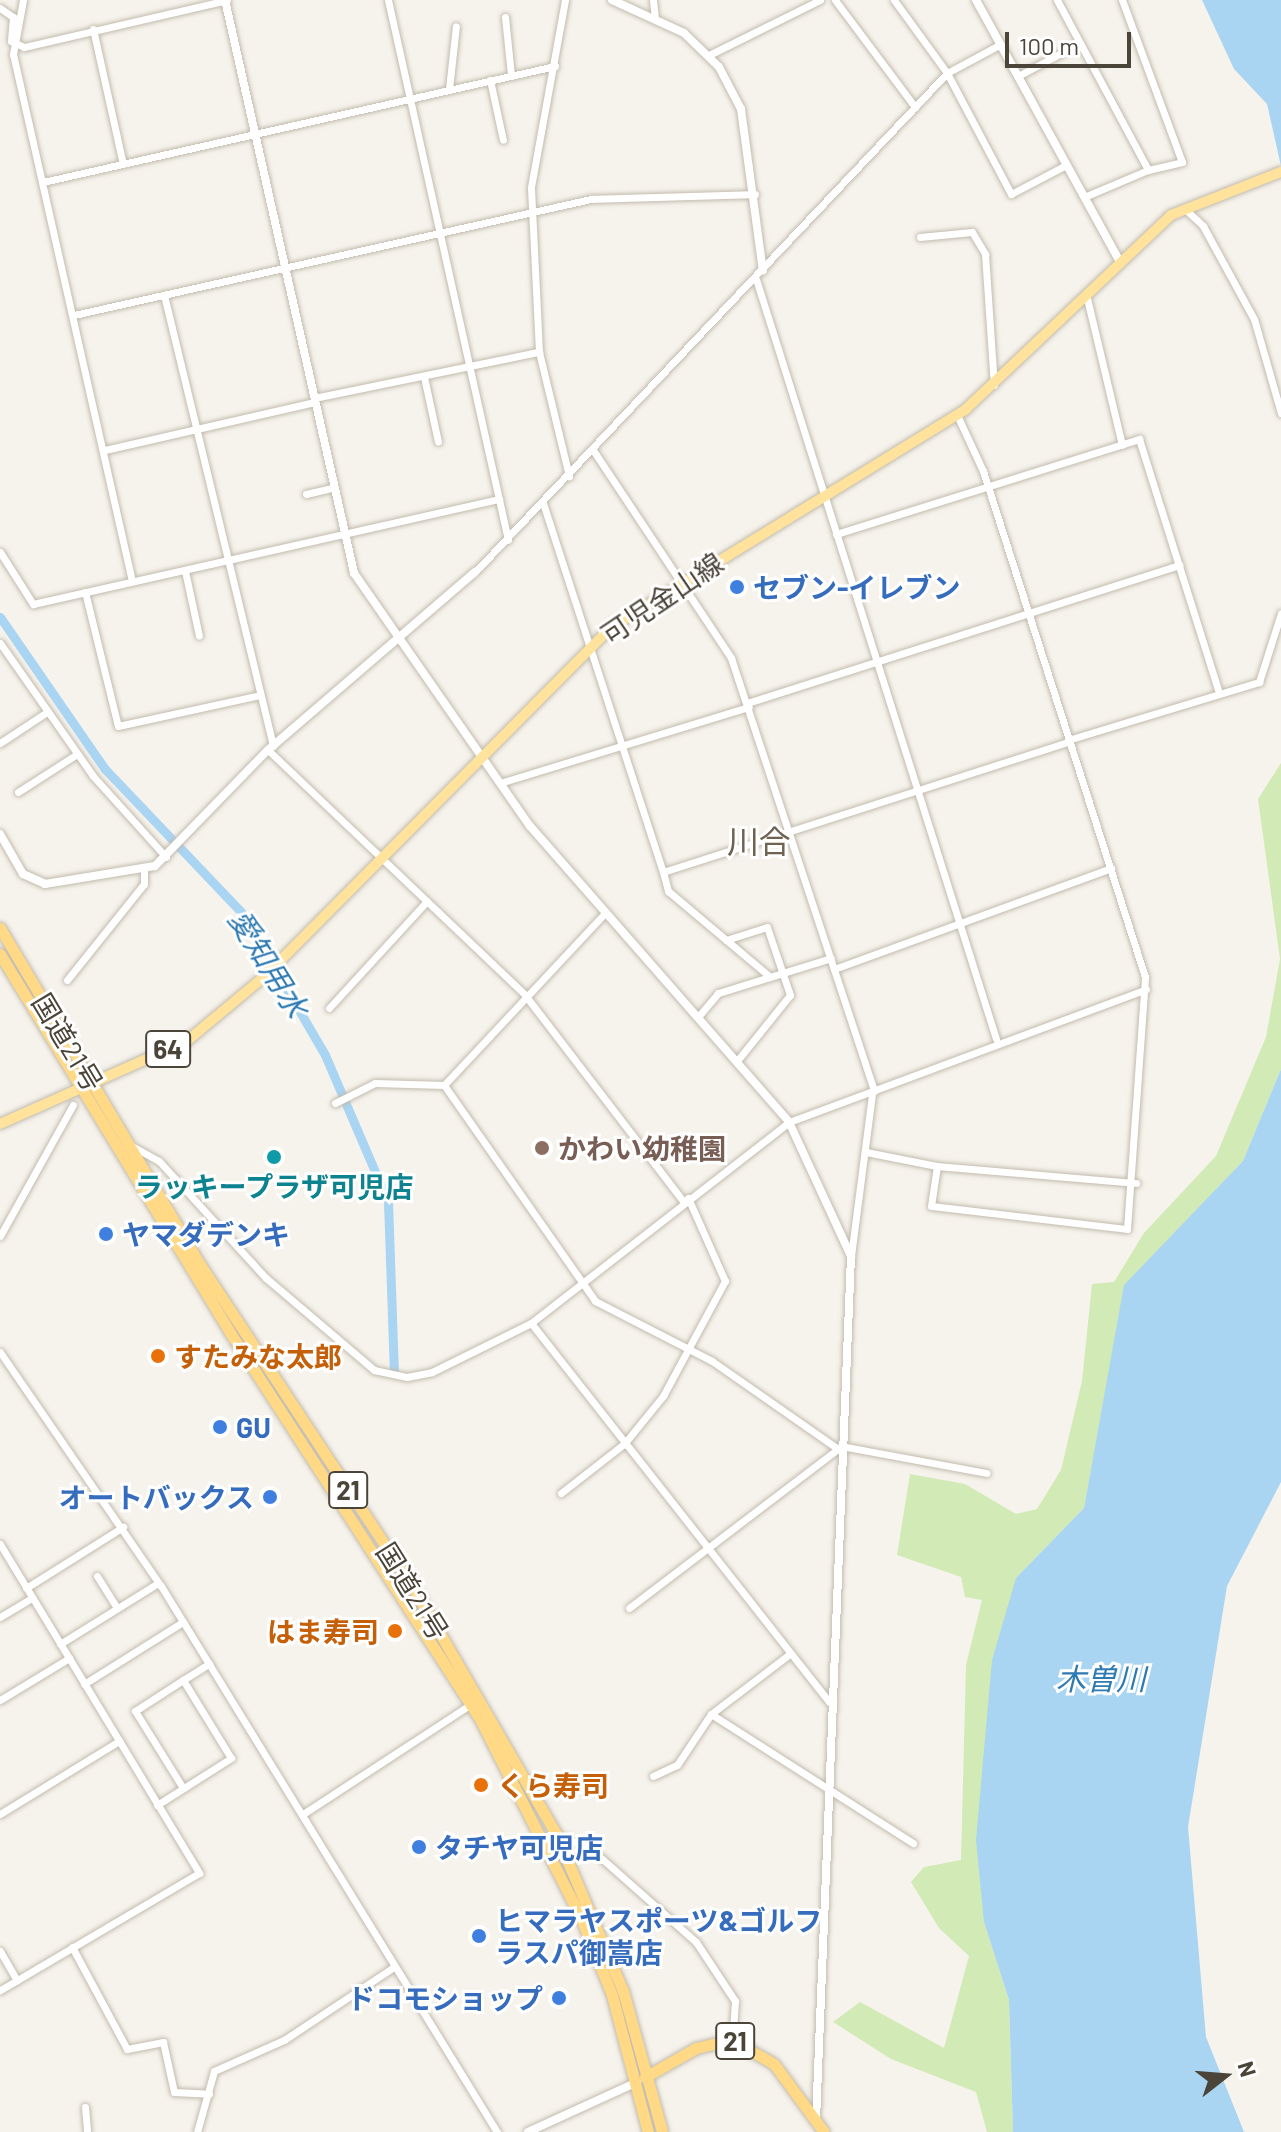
<!DOCTYPE html>
<meta charset="utf-8">
<style>
body{margin:0}
#map{position:relative;width:1281px;height:2132px;overflow:hidden;background:#f6f3ec;font-family:Barlow,"Noto Sans JP",sans-serif}
div>[style]{position:absolute}
[style*='--x']{left:calc(var(--x)*1px);top:calc(var(--y)*1px);width:calc(var(--w)*1px);rotate:calc(var(--a)*1deg)}
.green>*{inset:0;background:#d2eab5}
.water>*{inset:0;background:#a9d4f2}
.canal>*{height:9px;margin:-4.5px;padding:0 4.5px;transform-origin:4.5px;border-radius:4.5px;background:#a9d4f2}
.roads{filter:drop-shadow(0 0 2px #c2bbae) drop-shadow(0 0 2px #c2bbae)}
.minor>*{height:7px;margin:-3.5px;padding:0 3.5px;transform-origin:3.5px;border-radius:3.5px;background:#fff}
.tertiary>*{height:8px;margin:-4px;padding:0 4px;transform-origin:4px;border-radius:4px;background:#fff}
.primary>*{height:10px;margin:-5px;padding:0 5px;transform-origin:5px;border-radius:5px;background:#ffe39c}
.trunk>*{height:11px;margin:-5.5px;padding:0 5.5px;transform-origin:5.5px;border-radius:5.5px;background:#ffd985}
.dots>*{width:22px;height:22px;translate:-50% -50%;box-sizing:border-box;border:4px solid #fff;border-radius:50%}
span{translate:-50% -50%;white-space:nowrap;text-align:center;line-height:1.15;-webkit-text-stroke:6px #fff;paint-order:stroke}
.shield-label span{padding:2px 6px;background:#fff;border:2px solid;border-radius:6px;-webkit-text-stroke-width:0}
.shield-label{font-size:26px;color:#4b4439;font-weight:700}
.shop-label{font-size:28px;color:#366cbe;font-weight:700}
.left{translate:0 -50%;text-align:left}
.right{translate:-100% -50%;text-align:right}
.street-label{font-size:28px;color:#4b4439}
.education-label{font-size:28px;color:#785e54;font-weight:700}
.culture-label{font-size:28px;color:#0d838f;font-weight:700}
.food-label{font-size:28px;color:#c56008;font-weight:700}
.water-label{font-size:30px;color:#2e7ab2;font-style:italic}
.quarter-label{font-size:32px;color:#6e6250}
.north{position:absolute;left:1185px;top:2036px;width:80px;height:80px;-webkit-text-stroke:6px #fff;paint-order:stroke;rotate:73deg;font-size:22px;font-weight:700;line-height:32px;text-align:center;color:#4b4439}
.north::after{content:'';display:block;margin:auto;width:28px;height:36px;background:#4b4439;clip-path:polygon(50% 0,100% 100%,50% 72%,0 100%)}
.scale{position:absolute;left:1005px;top:32px;width:126px;height:36px;box-sizing:border-box;border:4px solid #4b4439;border-top:0;padding-left:10px;font-size:24px;line-height:28px;white-space:nowrap;color:#4b4439;-webkit-text-stroke:6px #fff;paint-order:stroke}
</style>
<div id="map">
<div class="green">
<div style="clip-path:polygon(1281px 763px,1281px 1069px,1243px 1161px,1125px 1285px,1084px 1508px,1016px 1578px,984px 1922px,1009px 2000px,1013px 2132px,987px 2132px,976px 2092px,891px 2059px,833px 2022px,860px 2002px,944px 2048px,969px 1956px,939px 1928px,911px 1882px,924px 1867px,961px 1860px,966px 1665px,982px 1600px,965px 1597px,961px 1577px,897px 1555px,910px 1474px,965px 1484px,1016px 1514px,1037px 1509px,1061px 1470px,1082px 1381px,1092px 1284px,1114px 1282px,1144px 1233px,1216px 1156px,1266px 1037px,1280px 959px,1258px 799px)"></div>
</div>
<div class="water">
<div style="clip-path:polygon(1202px 0,1281px 0,1281px 166px,1267px 104px,1234px 69px)"></div>
<div style="clip-path:polygon(1281px 1069px,1281px 1482px,1227px 1586px,1188px 1827px,1206px 2037px,1244px 2132px,1013px 2132px,1009px 2000px,984px 1922px,976px 1840px,992px 1660px,1016px 1578px,1084px 1508px,1124px 1285px,1243px 1161px)"></div>
</div>
<div class="canal">
<div style="--x:0;--y:617;--w:185;--a:55.4"></div>
<div style="--x:105;--y:769;--w:200;--a:46.4"></div>
<div style="--x:243;--y:914;--w:163;--a:59.8"></div>
<div style="--x:325;--y:1055;--w:160;--a:66.8"></div>
<div style="--x:388;--y:1202;--w:171;--a:88"></div>
</div>
<div class="roads">
<div class="minor">
<div style="--x:23;--y:0;--w:55;--a:100.5"></div>
<div style="--x:13;--y:54;--w:540;--a:77.28"></div>
<div style="--x:388;--y:0;--w:553;--a:77.47"></div>
<div style="--x:565;--y:0;--w:191;--a:100.3"></div>
<div style="--x:531;--y:188;--w:164;--a:87.2"></div>
<div style="--x:539;--y:352;--w:128;--a:76.4"></div>
<div style="--x:653;--y:0;--w:18;--a:84"></div>
<div style="--x:835;--y:0;--w:134;--a:53.2"></div>
<div style="--x:894;--y:0;--w:90;--a:54"></div>
<div style="--x:947;--y:73;--w:137;--a:62.1"></div>
<div style="--x:1011;--y:194;--w:62;--a:-27.8"></div>
<div style="--x:1057;--y:0;--w:193;--a:61.8"></div>
<div style="--x:1148;--y:170;--w:35;--a:-13"></div>
<div style="--x:1182;--y:162;--w:173;--a:-110.3"></div>
<div style="--x:0;--y:8;--w:16;--a:35"></div>
<div style="--x:13;--y:17;--w:24;--a:95"></div>
<div style="--x:11;--y:41;--w:14;--a:25"></div>
<div style="--x:24;--y:47;--w:208;--a:-13"></div>
<div style="--x:505;--y:17;--w:58;--a:84.1"></div>
<div style="--x:93;--y:29;--w:138;--a:77.5"></div>
<div style="--x:709;--y:55;--w:124;--a:-26.4"></div>
<div style="--x:1018;--y:76;--w:70;--a:-28"></div>
<div style="--x:490;--y:80;--w:61;--a:77.8"></div>
<div style="--x:449;--y:89;--w:63;--a:-83.7"></div>
<div style="--x:43;--y:182;--w:525;--a:-12.77"></div>
<div style="--x:1084;--y:197;--w:69;--a:-22.9"></div>
<div style="--x:1185;--y:209;--w:25;--a:43"></div>
<div style="--x:1203;--y:226;--w:106;--a:61.3"></div>
<div style="--x:1254;--y:319;--w:98;--a:74"></div>
<div style="--x:920;--y:237;--w:52;--a:-5.5"></div>
<div style="--x:972;--y:232;--w:26;--a:59"></div>
<div style="--x:985;--y:254;--w:131;--a:86.1"></div>
<div style="--x:756;--y:279;--w:797;--a:72.47"></div>
<div style="--x:1086;--y:294;--w:155;--a:76.6"></div>
<div style="--x:164;--y:295;--w:464;--a:76.4"></div>
<div style="--x:74;--y:315;--w:530;--a:-12.65"></div>
<div style="--x:591;--y:199;--w:164;--a:-1.7"></div>
<div style="--x:424;--y:377;--w:66;--a:77.8"></div>
<div style="--x:314;--y:398;--w:230;--a:-11.6"></div>
<div style="--x:105;--y:450;--w:215;--a:-12.9"></div>
<div style="--x:593;--y:450;--w:250;--a:56.4"></div>
<div style="--x:731;--y:658;--w:456;--a:71.7"></div>
<div style="--x:306;--y:494;--w:28;--a:-13"></div>
<div style="--x:543;--y:503;--w:388;--a:72"></div>
<div style="--x:663;--y:872;--w:426;--a:-17.8"></div>
<div style="--x:836;--y:534;--w:318;--a:-17.4"></div>
<div style="--x:1139;--y:439;--w:265;--a:72.5"></div>
<div style="--x:0;--y:552;--w:62;--a:57.6"></div>
<div style="--x:33;--y:604;--w:478;--a:-12.7"></div>
<div style="--x:185;--y:571;--w:66;--a:77.8"></div>
<div style="--x:475;--y:572;--w:687;--a:-46.59"></div>
<div style="--x:947;--y:73;--w:61;--a:-28.2"></div>
<div style="--x:85;--y:592;--w:138;--a:76.2"></div>
<div style="--x:118;--y:726;--w:145;--a:-12.3"></div>
<div style="--x:0;--y:643;--w:162;--a:55"></div>
<div style="--x:93;--y:776;--w:109;--a:48"></div>
<div style="--x:747;--y:703;--w:454;--a:-17.7"></div>
<div style="--x:1068;--y:740;--w:200;--a:-16.9"></div>
<div style="--x:1259;--y:682;--w:72;--a:-72.3"></div>
<div style="--x:0;--y:743;--w:56;--a:-33.4"></div>
<div style="--x:268;--y:750;--w:355;--a:43.6"></div>
<div style="--x:525;--y:995;--w:261;--a:52.5"></div>
<div style="--x:500;--y:783;--w:260;--a:-17"></div>
<div style="--x:18;--y:792;--w:70;--a:-32.8"></div>
<div style="--x:663;--y:872;--w:20;--a:75"></div>
<div style="--x:668;--y:891;--w:133;--a:40.1"></div>
<div style="--x:726;--y:940;--w:43;--a:-17.6"></div>
<div style="--x:767;--y:927;--w:72;--a:71.3"></div>
<div style="--x:790;--y:995;--w:85;--a:128.8"></div>
<div style="--x:834;--y:969;--w:295;--a:-20"></div>
<div style="--x:67;--y:980;--w:123;--a:-51.3"></div>
<div style="--x:144;--y:884;--w:16;--a:-90"></div>
<div style="--x:329;--y:1008;--w:145;--a:-47.5"></div>
<div style="--x:698;--y:1017;--w:31;--a:-50"></div>
<div style="--x:718;--y:993;--w:118;--a:-17.2"></div>
<div style="--x:444;--y:1085;--w:264;--a:55"></div>
<div style="--x:595;--y:1301;--w:131;--a:27.1"></div>
<div style="--x:712;--y:1361;--w:157;--a:34.9"></div>
<div style="--x:335;--y:1103;--w:45;--a:-26.6"></div>
<div style="--x:375;--y:1083;--w:69;--a:1.7"></div>
<div style="--x:444;--y:1085;--w:234;--a:-46.9"></div>
<div style="--x:130;--y:1145;--w:33;--a:29"></div>
<div style="--x:159;--y:1161;--w:159;--a:47.6"></div>
<div style="--x:266;--y:1278;--w:142;--a:40.4"></div>
<div style="--x:374;--y:1370;--w:34;--a:12"></div>
<div style="--x:407;--y:1377;--w:25;--a:-11"></div>
<div style="--x:432;--y:1372;--w:110;--a:-26.3"></div>
<div style="--x:531;--y:1323;--w:327;--a:-37.9"></div>
<div style="--x:789;--y:1122;--w:381;--a:-20.4"></div>
<div style="--x:866;--y:1152;--w:72;--a:11.2"></div>
<div style="--x:937;--y:1166;--w:40;--a:98.5"></div>
<div style="--x:931;--y:1206;--w:197;--a:6.7"></div>
<div style="--x:1127;--y:1229;--w:253;--a:-85.9"></div>
<div style="--x:1145;--y:977;--w:531;--a:-107.75"></div>
<div style="--x:983;--y:471;--w:62;--a:-114.9"></div>
<div style="--x:937;--y:1166;--w:200;--a:4.9"></div>
<div style="--x:0;--y:1236;--w:150;--a:-60.9"></div>
<div style="--x:851;--y:1256;--w:163;--a:-82.6"></div>
<div style="--x:531;--y:1323;--w:482;--a:51.8"></div>
<div style="--x:0;--y:1352;--w:284;--a:55.5"></div>
<div style="--x:161;--y:1586;--w:641;--a:58.39"></div>
<div style="--x:841;--y:1446;--w:148;--a:10.5"></div>
<div style="--x:561;--y:1493;--w:80;--a:-37.9"></div>
<div style="--x:624;--y:1444;--w:62;--a:-50.9"></div>
<div style="--x:663;--y:1396;--w:131;--a:-61.7"></div>
<div style="--x:725;--y:1281;--w:91;--a:-114"></div>
<div style="--x:0;--y:1544;--w:385;--a:58.8"></div>
<div style="--x:199;--y:1873;--w:231;--a:149.5"></div>
<div style="--x:97;--y:1576;--w:38;--a:58"></div>
<div style="--x:26;--y:1588;--w:115;--a:-32.2"></div>
<div style="--x:629;--y:1608;--w:259;--a:-37.3"></div>
<div style="--x:0;--y:1617;--w:37;--a:-31"></div>
<div style="--x:60;--y:1644;--w:115;--a:-31.9"></div>
<div style="--x:84;--y:1684;--w:117;--a:-32.1"></div>
<div style="--x:0;--y:1700;--w:81;--a:-31.3"></div>
<div style="--x:711;--y:1714;--w:240;--a:32.6"></div>
<div style="--x:653;--y:1776;--w:26;--a:-25"></div>
<div style="--x:677;--y:1765;--w:61;--a:-56.3"></div>
<div style="--x:711;--y:1714;--w:96;--a:-37.3"></div>
<div style="--x:183;--y:1788;--w:91;--a:-121.9"></div>
<div style="--x:135;--y:1711;--w:57;--a:-32.9"></div>
<div style="--x:157;--y:1805;--w:88;--a:-32.4"></div>
<div style="--x:231;--y:1758;--w:92;--a:-121.6"></div>
<div style="--x:183;--y:1680;--w:31;--a:-32"></div>
<div style="--x:0;--y:1814;--w:140;--a:-31.5"></div>
<div style="--x:303;--y:1814;--w:201;--a:-33.2"></div>
<div style="--x:556;--y:1834;--w:38;--a:23"></div>
<div style="--x:591;--y:1849;--w:140;--a:41.5"></div>
<div style="--x:696;--y:1942;--w:71;--a:56.5"></div>
<div style="--x:735;--y:2001;--w:39;--a:94"></div>
<div style="--x:72;--y:1947;--w:116;--a:61.7"></div>
<div style="--x:127;--y:2049;--w:37;--a:-11"></div>
<div style="--x:163;--y:2042;--w:51;--a:77.6"></div>
<div style="--x:174;--y:2092;--w:35;--a:3"></div>
<div style="--x:0;--y:1951;--w:34;--a:60"></div>
<div style="--x:85;--y:2107;--w:25;--a:85"></div>
<div style="--x:197;--y:2132;--w:63;--a:-74.4"></div>
<div style="--x:214;--y:2071;--w:77;--a:-23.9"></div>
<div style="--x:284;--y:2040;--w:132;--a:-33.6"></div>
</div>
<div class="tertiary">
<div style="--x:225;--y:0;--w:587;--a:77.31"></div>
<div style="--x:354;--y:573;--w:308;--a:55.2"></div>
<div style="--x:530;--y:826;--w:393;--a:48.8"></div>
<div style="--x:789;--y:1122;--w:148;--a:65.2"></div>
<div style="--x:851;--y:1256;--w:865;--a:92.32"></div>
<div style="--x:612;--y:0;--w:79;--a:24.6"></div>
<div style="--x:684;--y:33;--w:49;--a:44.2"></div>
<div style="--x:719;--y:67;--w:47;--a:62.4"></div>
<div style="--x:741;--y:109;--w:163;--a:82.3"></div>
<div style="--x:976;--y:0;--w:297;--a:61.2"></div>
<div style="--x:0;--y:834;--w:46;--a:60.1"></div>
<div style="--x:23;--y:874;--w:24;--a:24"></div>
<div style="--x:45;--y:884;--w:111;--a:-9.3"></div>
<div style="--x:155;--y:866;--w:162;--a:-45.8"></div>
<div style="--x:268;--y:750;--w:273;--a:-40.7"></div>
<div style="--x:528;--y:2132;--w:120;--a:-24.6"></div>
</div>
<div class="primary">
<div style="--x:0;--y:1124;--w:205;--a:-23.9"></div>
<div style="--x:187;--y:1041;--w:102;--a:-39.8"></div>
<div style="--x:265;--y:976;--w:492;--a:-45.2"></div>
<div style="--x:612;--y:627;--w:416;--a:-31.6"></div>
<div style="--x:966;--y:409;--w:282;--a:-43.4"></div>
<div style="--x:1171;--y:215;--w:118;--a:-21.4"></div>
</div>
<div class="trunk">
<div style="--x:0;--y:928;--w:393;--a:59.3"></div>
<div style="--x:201;--y:1266;--w:393;--a:56.6"></div>
<div style="--x:417;--y:1594;--w:277;--a:59.9"></div>
<div style="--x:556;--y:1834;--w:171;--a:66.9"></div>
<div style="--x:623;--y:1991;--w:146;--a:74.5"></div>
<div style="--x:0;--y:954;--w:441;--a:58.7"></div>
<div style="--x:229;--y:1331;--w:464;--a:57.1"></div>
<div style="--x:481;--y:1721;--w:221;--a:63.1"></div>
<div style="--x:581;--y:1918;--w:83;--a:68.1"></div>
<div style="--x:612;--y:1995;--w:142;--a:75.3"></div>
<div style="--x:645;--y:2077;--w:59;--a:-29.6"></div>
<div style="--x:696;--y:2048;--w:37;--a:-13"></div>
<div style="--x:732;--y:2040;--w:48;--a:29.7"></div>
<div style="--x:774;--y:2064;--w:84;--a:53.7"></div>
</div>
</div>
<div class="dots">
<div style="left:737px;top:587px;background:#3f7fe0"></div>
<div style="left:542px;top:1148px;background:#8d6e63"></div>
<div style="left:274px;top:1157px;background:#0f9aa8"></div>
<div style="left:106px;top:1234px;background:#3f7fe0"></div>
<div style="left:158px;top:1356px;background:#e8710a"></div>
<div style="left:220px;top:1427px;background:#3f7fe0"></div>
<div style="left:270px;top:1497px;background:#3f7fe0"></div>
<div style="left:395px;top:1631px;background:#e8710a"></div>
<div style="left:481px;top:1785px;background:#e8710a"></div>
<div style="left:419px;top:1847px;background:#3f7fe0"></div>
<div style="left:479px;top:1936px;background:#3f7fe0"></div>
<div style="left:559px;top:1998px;background:#3f7fe0"></div>
</div>
<div class="shield-label">
<span style="left:168px;top:1049px">64</span>
<span style="left:348px;top:1490px">21</span>
<span style="left:735px;top:2041px">21</span>
</div>
<div class="shop-label">
<span class="left" style="left:753px;top:587px">セブン-イレブン</span>
<span class="left" style="left:122px;top:1234px">ヤマダデンキ</span>
<span class="left" style="left:236px;top:1427px">GU</span>
<span class="right" style="left:254px;top:1497px">オートバックス</span>
<span class="left" style="left:435px;top:1847px">タチヤ可児店</span>
<span class="left" style="left:495px;top:1936px">ヒマラヤスポーツ&amp;ゴルフ<br>ラスパ御嵩店</span>
<span class="right" style="left:543px;top:1998px">ドコモショップ</span>
</div>
<div class="street-label">
<span style="left:662px;top:598px;rotate:-34deg">可児金山線</span>
<span style="left:68px;top:1042px;rotate:59deg">国道21号</span>
<span style="left:413px;top:1591px;rotate:58deg">国道21号</span>
</div>
<div class="education-label">
<span class="left" style="left:558px;top:1148px">かわい幼稚園</span>
</div>
<div class="culture-label">
<span style="left:274px;top:1186px">ラッキープラザ可児店</span>
</div>
<div class="food-label">
<span class="left" style="left:174px;top:1356px">すたみな太郎</span>
<span class="right" style="left:379px;top:1631px">はま寿司</span>
<span class="left" style="left:497px;top:1785px">くら寿司</span>
</div>
<div class="water-label">
<span style="left:269px;top:963px;rotate:58deg">愛知用水</span>
<span style="left:1101px;top:1678px">木曽川</span>
</div>
<div class="quarter-label">
<span style="left:759px;top:840px">川合</span>
</div>
<div class="north">N</div>
<div class="scale">100 m</div>
</div>
